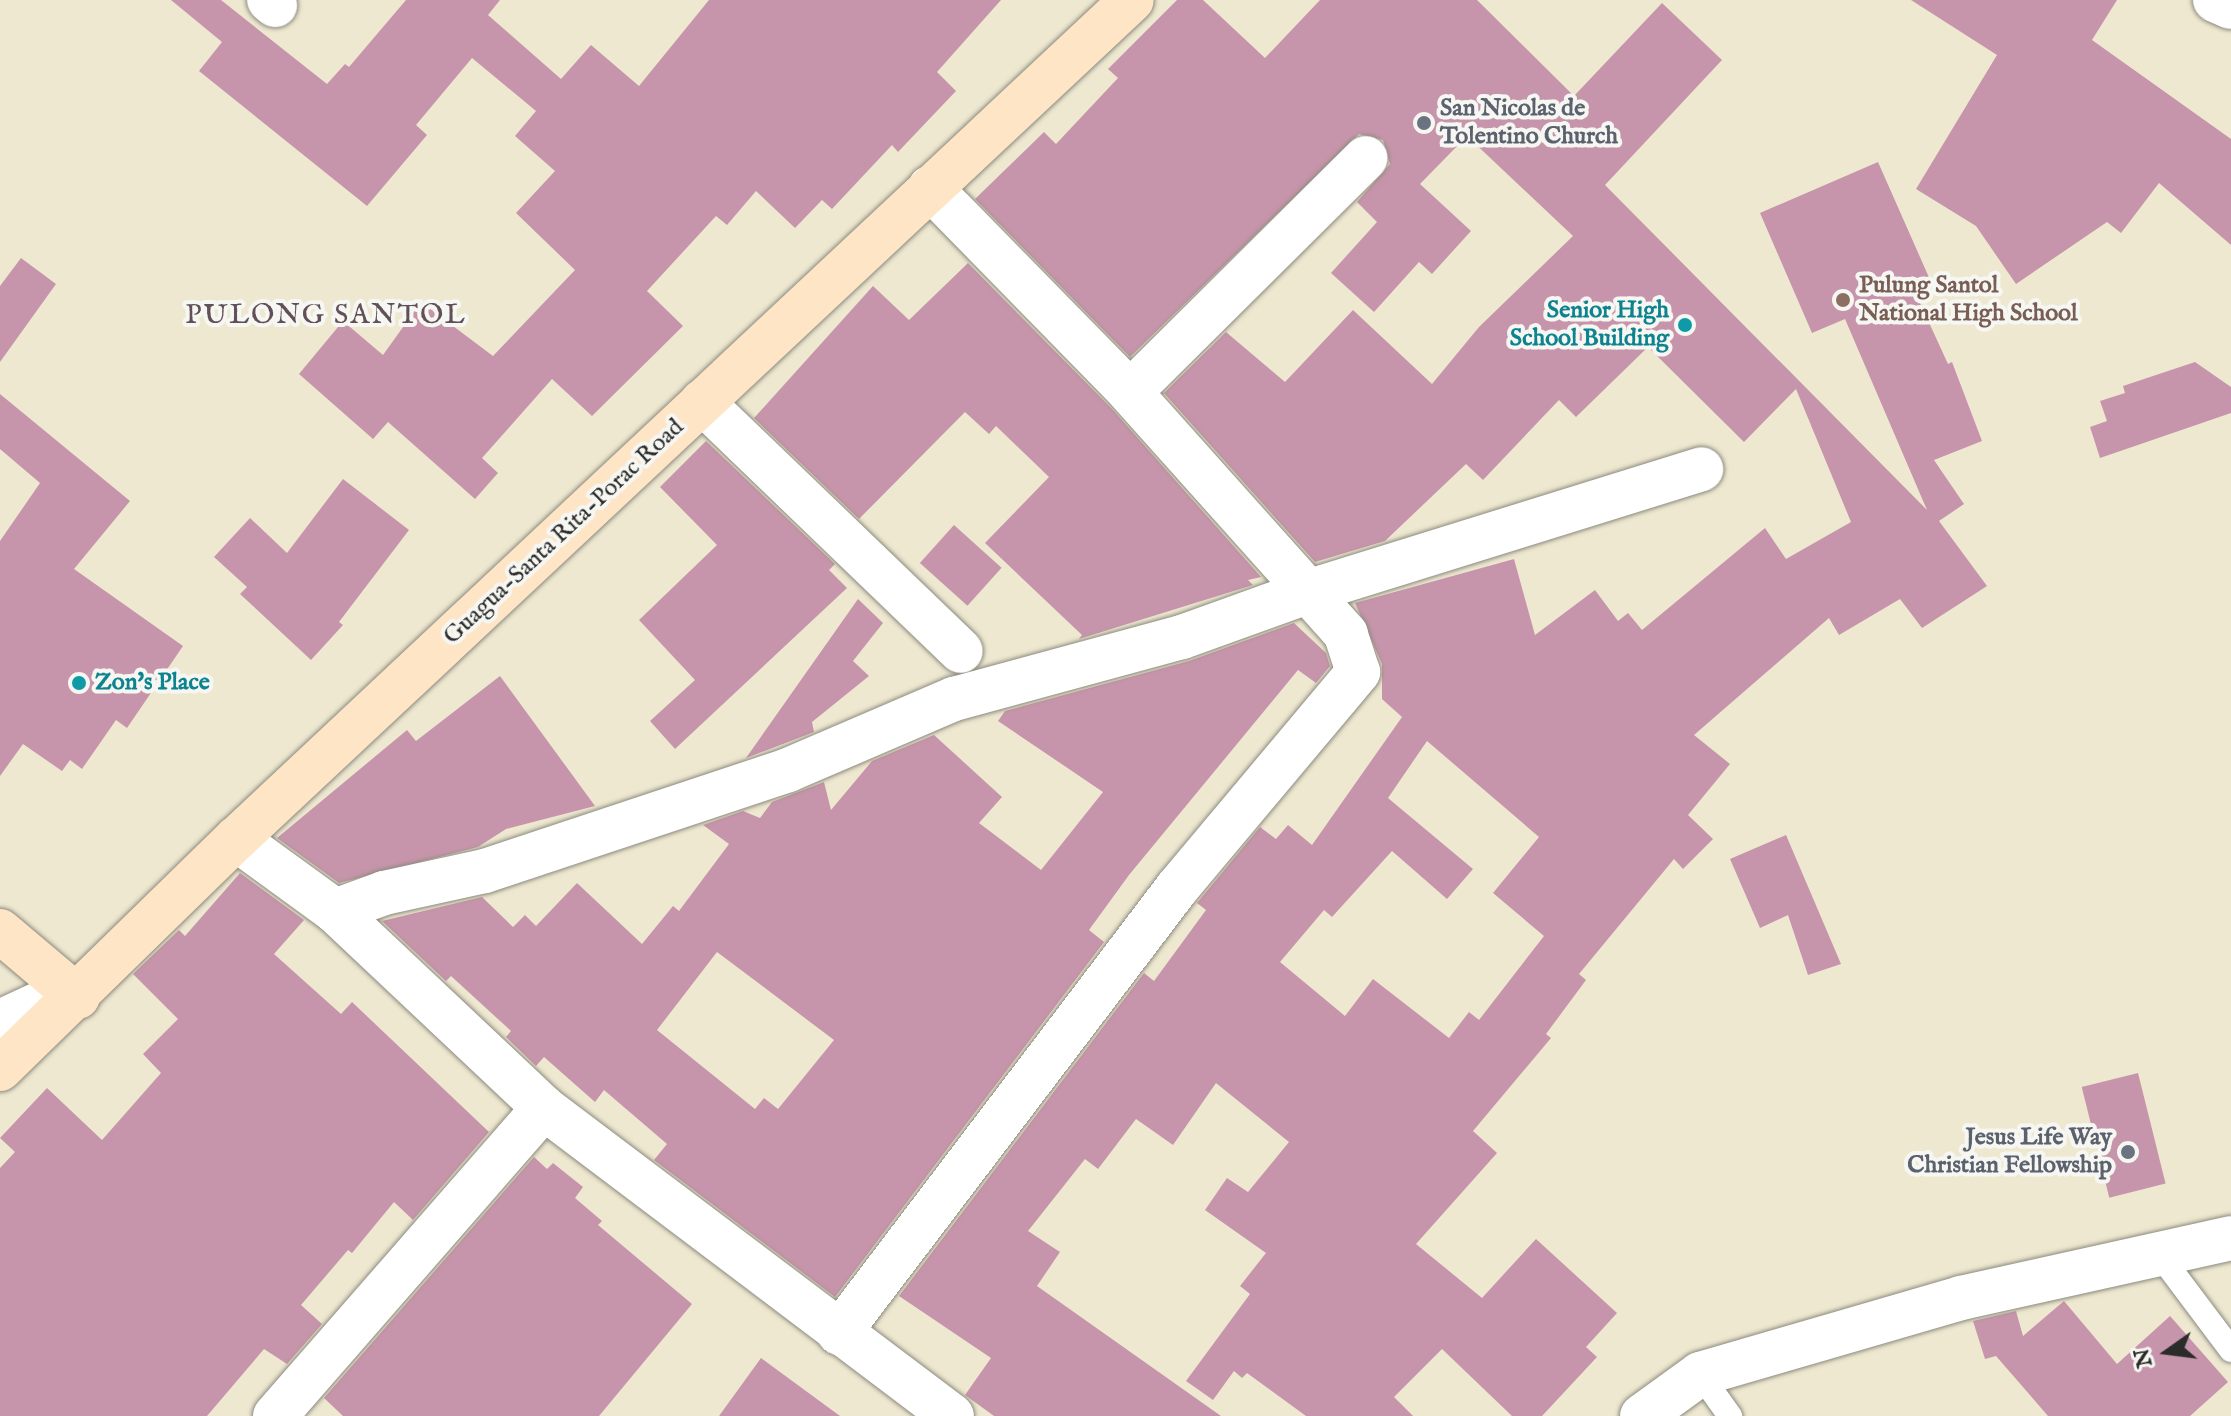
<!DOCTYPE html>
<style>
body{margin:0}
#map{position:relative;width:2231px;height:1416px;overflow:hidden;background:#eee8d1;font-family:"IM FELL English",serif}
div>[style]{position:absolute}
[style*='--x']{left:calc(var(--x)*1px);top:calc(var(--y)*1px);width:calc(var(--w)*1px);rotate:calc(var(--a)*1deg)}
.building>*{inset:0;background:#c795ab;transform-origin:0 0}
.roads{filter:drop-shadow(0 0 2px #8c8a7e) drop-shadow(0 0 2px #8c8a7e)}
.lane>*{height:24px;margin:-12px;padding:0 12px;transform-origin:12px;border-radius:12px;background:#fff}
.street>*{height:44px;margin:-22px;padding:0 22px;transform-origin:22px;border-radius:22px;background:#fff}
.secondary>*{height:44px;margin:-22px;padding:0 22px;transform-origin:22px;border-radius:22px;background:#fde5c5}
.dots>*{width:22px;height:22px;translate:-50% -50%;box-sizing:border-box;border:4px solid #f6f6f2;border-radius:50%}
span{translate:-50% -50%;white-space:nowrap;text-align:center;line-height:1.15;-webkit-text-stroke:8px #f6f6f2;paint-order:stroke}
.worship-label{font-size:24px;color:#5b616d;font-weight:700}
.left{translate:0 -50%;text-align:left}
.right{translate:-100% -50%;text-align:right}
.education-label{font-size:24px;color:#785e54;font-weight:700}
.culture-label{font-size:24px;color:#0d838f;font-weight:700}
.street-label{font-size:24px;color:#2b2b2b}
.quarter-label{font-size:28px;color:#625058;letter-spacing:2px}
.north{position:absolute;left:2127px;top:1312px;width:80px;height:80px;-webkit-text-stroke:6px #f6f6f2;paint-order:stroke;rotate:256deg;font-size:22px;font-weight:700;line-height:32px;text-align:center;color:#2b2b2b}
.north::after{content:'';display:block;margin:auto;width:28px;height:36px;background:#2b2b2b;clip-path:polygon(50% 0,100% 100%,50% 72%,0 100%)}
</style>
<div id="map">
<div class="building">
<div style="clip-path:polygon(171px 0,221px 0,327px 84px,345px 64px,349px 67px,406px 0,500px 0,488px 15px,561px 79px,591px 45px,639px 86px,709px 0,1001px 0,937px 72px,956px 91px,898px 152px,892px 145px,832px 209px,822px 200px,795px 228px,756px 191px,727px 225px,716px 216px,647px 291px,683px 326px,592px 416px,552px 379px,482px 458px,498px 473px,475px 499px,388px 422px,373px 439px,299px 374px,343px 321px,383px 355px,421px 302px,493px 356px,575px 270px,516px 213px,555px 171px,515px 136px,536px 111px,472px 58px,416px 125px,427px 135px,367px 206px,199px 71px,222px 42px)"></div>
<div style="clip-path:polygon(evenodd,1177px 0,1203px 0,1265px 58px,1320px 0,1477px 0,1574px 96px,1662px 3px,1722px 60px,1605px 185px,1927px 510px,1845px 319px,1812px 333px,1760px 213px,1878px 162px,1931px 282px,1914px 290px,1948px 364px,1952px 362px,1982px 441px,1934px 460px,1964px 504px,1939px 521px,1987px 586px,1922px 628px,1900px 599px,1839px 635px,1829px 618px,1694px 735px,1730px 764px,1688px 815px,1713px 839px,1683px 869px,1674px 859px,1579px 974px,1586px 980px,1546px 1034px,1551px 1038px,1473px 1131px,1497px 1153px,1416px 1244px,1482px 1298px,1536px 1239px,1617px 1313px,1586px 1347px,1597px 1357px,1542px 1416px,1512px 1416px,1442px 1349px,1394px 1397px,1413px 1416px,1306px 1416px,1247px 1373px,1242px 1378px,1234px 1371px,1213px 1400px,1186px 1381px,1250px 1294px,1240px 1286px,1266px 1253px,1205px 1210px,1227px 1178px,1248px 1192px,1289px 1142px,1216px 1083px,1173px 1145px,1136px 1119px,1098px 1169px,1085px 1159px,1028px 1231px,1060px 1252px,1037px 1286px,1221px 1416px,994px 1416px,965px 1395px,991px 1358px,899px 1296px,1144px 973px,1154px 981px,1206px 910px,1197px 903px,1260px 827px,1276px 839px,1288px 825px,1312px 845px,1402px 717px,1382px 699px,1382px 664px,1355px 603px,1514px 559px,1535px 635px,1595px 590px,1618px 621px,1628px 613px,1642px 630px,1765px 528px,1786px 559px,1851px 522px,1796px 389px,1744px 442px,1648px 347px,1576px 417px,1559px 400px,1483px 480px,1466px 464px,1385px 541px,1315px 562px,1164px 393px,1226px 332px,1285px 382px,1353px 310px,1432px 384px,1479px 327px,1573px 236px,1467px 136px,1420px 184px,1471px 231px,1432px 274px,1419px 262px,1374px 312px,1331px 273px,1377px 222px,1357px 202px,1390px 164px,1383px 140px,1359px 134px,1130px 357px,975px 199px,1044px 132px,1056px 144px,1118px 78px,1108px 69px,1177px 0,1427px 741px,1539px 837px,1493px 893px,1544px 936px,1479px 1020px,1469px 1012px,1449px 1038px,1373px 979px,1345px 1016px,1280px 962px,1324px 910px,1332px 917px,1392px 851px,1447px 899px,1473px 869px,1388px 798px,1427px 741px)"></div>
<div style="clip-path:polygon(1911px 0,2117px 0,2092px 40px,2231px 139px,2231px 245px,2159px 183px,2121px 233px,2107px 222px,2016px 284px,1976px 226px,1916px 189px,1997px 55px)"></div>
<div style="clip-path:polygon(21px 258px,56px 284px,0 362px,0 286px)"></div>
<div style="clip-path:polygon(968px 263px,1112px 409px,1261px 577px,1248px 580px,1253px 585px,1079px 639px,1082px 635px,985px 543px,1049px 477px,996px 426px,989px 434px,965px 412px,859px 519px,754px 418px,873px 286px,909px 320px)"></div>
<div style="clip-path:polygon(2195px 362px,2231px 387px,2231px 413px,2100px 458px,2090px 427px,2107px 421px,2100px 401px,2125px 393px,2123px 386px)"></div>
<div style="clip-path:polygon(0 394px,130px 501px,74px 569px,183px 646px,127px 728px,116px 720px,82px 769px,70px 760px,62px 771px,23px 744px,0 776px,0 541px,40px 483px,0 449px)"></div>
<div style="clip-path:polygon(706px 441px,835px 564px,829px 570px,847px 588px,675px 749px,650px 721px,695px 680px,639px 620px,717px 545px,660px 487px)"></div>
<div style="clip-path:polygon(343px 479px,409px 530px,339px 622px,343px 625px,311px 660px,240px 594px,247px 587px,214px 557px,250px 518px,287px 553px)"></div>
<div style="left:954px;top:525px;width:64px;height:51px;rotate:42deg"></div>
<div style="clip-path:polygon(858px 599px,883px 623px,853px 661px,869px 676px,812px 722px,814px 732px,746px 758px)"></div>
<div style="clip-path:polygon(evenodd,1294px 623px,1326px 653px,1330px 666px,1316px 683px,1298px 670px,1129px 875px,1089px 930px,1104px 942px,835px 1297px,654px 1160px,667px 1144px,604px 1090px,595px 1102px,544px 1057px,536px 1066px,506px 1037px,511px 1031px,451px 976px,446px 981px,382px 921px,482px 897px,513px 927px,525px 915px,536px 926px,577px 883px,642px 944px,673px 906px,679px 911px,729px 844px,703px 825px,743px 811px,760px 818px,772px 802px,824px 782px,831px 810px,872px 761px,934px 735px,1002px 797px,979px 823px,1041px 870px,1103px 792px,998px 721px,1005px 711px,1189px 661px,1294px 623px,717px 952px,834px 1040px,778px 1109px,764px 1098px,755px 1109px,657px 1030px,717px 952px)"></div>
<div style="clip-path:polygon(500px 676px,595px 806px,506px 829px,478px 847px,339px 883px,277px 838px,407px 730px,416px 741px)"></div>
<div style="clip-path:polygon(1786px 835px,1841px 964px,1808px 975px,1788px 915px,1760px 928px,1730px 859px)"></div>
<div style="clip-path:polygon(240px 873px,304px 920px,274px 954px,341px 1014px,352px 1002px,489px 1132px,413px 1220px,394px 1202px,352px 1253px,348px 1250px,301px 1305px,322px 1324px,287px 1364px,264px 1349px,207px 1416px,0 1416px,0 1168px,15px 1152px,0 1138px,47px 1088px,102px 1140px,161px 1073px,143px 1054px,178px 1019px,133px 974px,179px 930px,185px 936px)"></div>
<div style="left:2138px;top:1073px;width:114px;height:58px;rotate:76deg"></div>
<div style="clip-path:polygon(534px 1157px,547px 1169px,553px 1163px,583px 1187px,575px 1198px,602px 1221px,598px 1225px,692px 1304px,599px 1416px,343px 1416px,324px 1398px)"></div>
<div style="clip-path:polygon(2064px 1301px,2117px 1364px,2170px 1316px,2228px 1382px,2190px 1416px,2048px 1416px,1996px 1356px,1985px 1359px,1973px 1321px,2016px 1311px,2023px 1336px)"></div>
<div style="clip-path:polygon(761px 1358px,840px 1416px,719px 1416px)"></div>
</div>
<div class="roads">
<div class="lane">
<div style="--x:2159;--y:1254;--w:120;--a:53.1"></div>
<div style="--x:1700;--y:1374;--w:52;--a:54.5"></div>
</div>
<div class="street">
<div style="--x:269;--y:0;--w:8;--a:40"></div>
<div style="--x:2215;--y:0;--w:17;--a:24"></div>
<div style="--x:1130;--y:392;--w:332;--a:-44.8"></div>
<div style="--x:702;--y:402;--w:359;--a:43.9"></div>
<div style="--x:236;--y:839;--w:122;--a:36"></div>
<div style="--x:335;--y:911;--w:287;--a:43.3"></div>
<div style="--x:544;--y:1108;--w:511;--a:37.05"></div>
<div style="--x:335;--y:911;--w:52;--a:-20.2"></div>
<div style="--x:384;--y:893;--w:103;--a:-12.3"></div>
<div style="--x:485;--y:871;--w:319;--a:-18.4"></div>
<div style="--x:788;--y:770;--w:181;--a:-23.2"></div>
<div style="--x:954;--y:699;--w:236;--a:-15.2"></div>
<div style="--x:1182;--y:637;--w:133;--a:-19.8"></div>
<div style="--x:1307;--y:592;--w:413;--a:-17.3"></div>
<div style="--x:0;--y:1022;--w:76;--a:-24.9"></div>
<div style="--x:839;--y:1333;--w:559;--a:-52.78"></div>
<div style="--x:1177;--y:888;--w:282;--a:-50"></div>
<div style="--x:1358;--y:672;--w:40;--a:-108"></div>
<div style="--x:1346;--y:634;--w:324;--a:-131.8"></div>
<div style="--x:1130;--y:392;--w:286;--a:-134.4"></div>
<div style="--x:275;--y:1416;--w:409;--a:-48.9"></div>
<div style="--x:1642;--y:1416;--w:72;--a:-35.9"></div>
<div style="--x:1700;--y:1374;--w:272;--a:-16.2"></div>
<div style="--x:1961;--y:1298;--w:277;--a:-12.5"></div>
</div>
<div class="secondary">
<div style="--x:0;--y:931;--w:102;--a:40.2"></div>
<div style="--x:0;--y:1069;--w:330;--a:-44.3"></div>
<div style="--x:236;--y:839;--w:1227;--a:-43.12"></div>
</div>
</div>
<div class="dots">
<div style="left:1424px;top:123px;background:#6b7280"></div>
<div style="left:1843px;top:300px;background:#8d6e63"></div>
<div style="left:1685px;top:325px;background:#0f9aa8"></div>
<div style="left:79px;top:683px;background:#0f9aa8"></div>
<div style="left:2128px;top:1152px;background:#6b7280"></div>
</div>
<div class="worship-label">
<span class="left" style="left:1440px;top:123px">San Nicolas de<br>Tolentino Church</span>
<span class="right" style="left:2112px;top:1152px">Jesus Life Way<br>Christian Fellowship</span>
</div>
<div class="education-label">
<span class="left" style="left:1859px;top:300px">Pulung Santol<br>National High School</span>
</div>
<div class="culture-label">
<span class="right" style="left:1669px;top:325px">Senior High<br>School Building</span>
<span class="left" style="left:95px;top:683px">Zon's Place</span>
</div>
<div class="street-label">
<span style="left:564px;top:532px;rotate:-43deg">Guagua-Santa Rita-Porac Road</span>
</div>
<div class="quarter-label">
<span style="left:326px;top:316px">PULONG SANTOL</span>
</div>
<div class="north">N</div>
</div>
